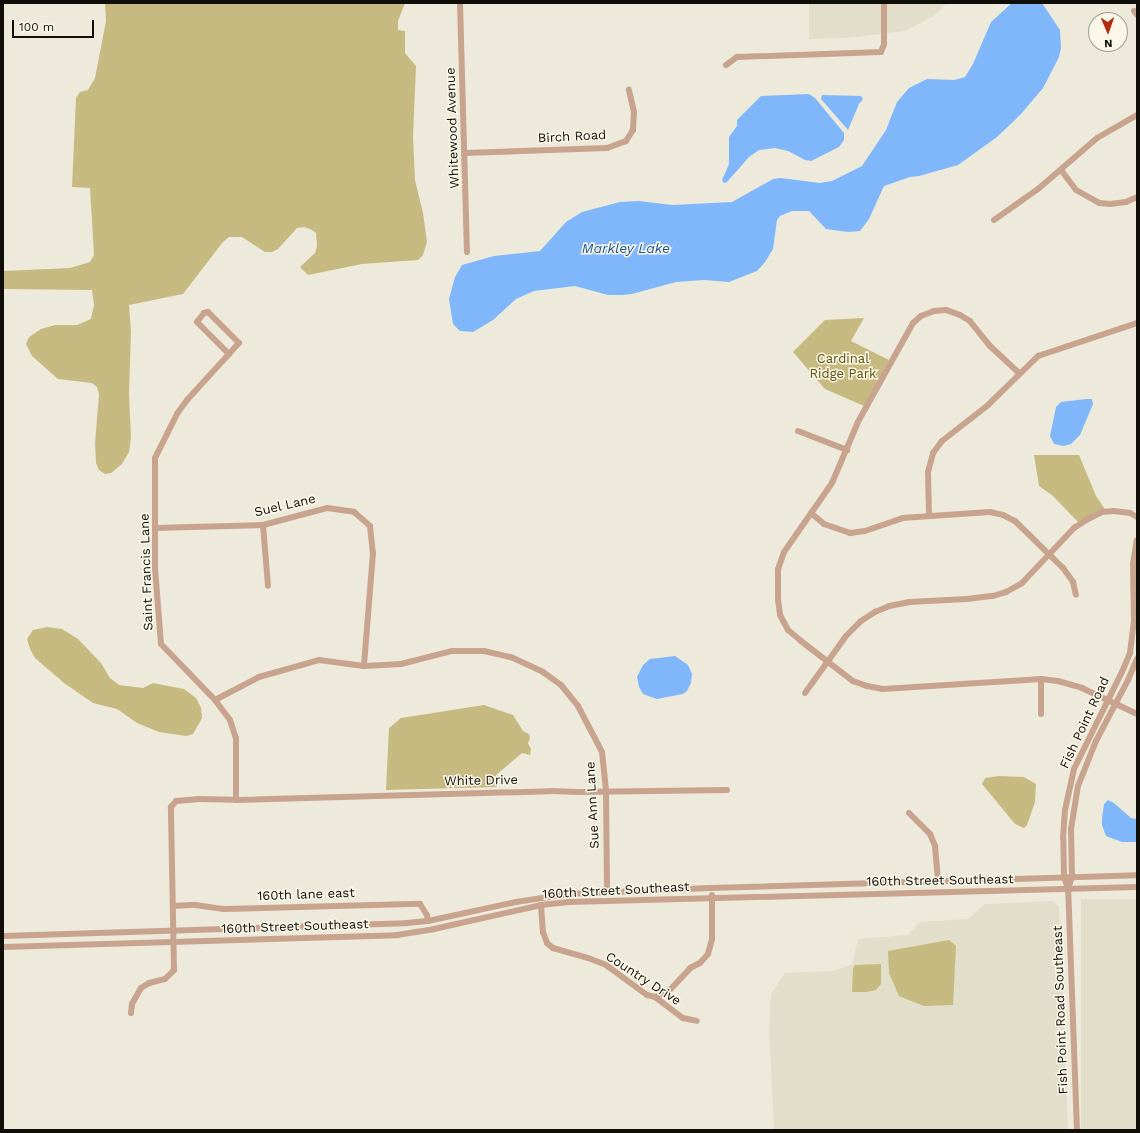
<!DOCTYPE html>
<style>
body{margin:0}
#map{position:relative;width:1140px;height:1133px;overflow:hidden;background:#edeadb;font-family:"Work Sans",sans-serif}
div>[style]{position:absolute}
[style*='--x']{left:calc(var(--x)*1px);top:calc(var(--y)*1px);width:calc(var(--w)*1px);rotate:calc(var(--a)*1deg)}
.built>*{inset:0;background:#e3dec9;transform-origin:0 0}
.green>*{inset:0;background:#c7ba80}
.water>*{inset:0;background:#7fb7fa}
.minor>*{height:6px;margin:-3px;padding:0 3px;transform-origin:3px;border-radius:3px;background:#c8a48f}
span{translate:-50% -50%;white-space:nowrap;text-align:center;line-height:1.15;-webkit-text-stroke:3px #faf7e8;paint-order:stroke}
.street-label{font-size:13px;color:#0f0e09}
.park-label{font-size:13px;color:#5f5209}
.water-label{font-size:14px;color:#1e5592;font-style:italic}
.frame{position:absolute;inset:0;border:4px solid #0f0e09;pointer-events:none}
.north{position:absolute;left:1088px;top:12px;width:40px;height:40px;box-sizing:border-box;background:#faf7e8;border:1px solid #9c9a8f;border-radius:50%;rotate:178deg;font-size:11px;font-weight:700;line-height:16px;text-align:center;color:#0f0e09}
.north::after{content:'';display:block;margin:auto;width:14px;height:18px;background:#b5290c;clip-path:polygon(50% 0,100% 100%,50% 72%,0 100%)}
.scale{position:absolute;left:12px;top:20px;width:82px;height:18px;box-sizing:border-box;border:2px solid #0f0e09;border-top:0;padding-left:5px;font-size:12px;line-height:14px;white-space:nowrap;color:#0f0e09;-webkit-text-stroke:3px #faf7e8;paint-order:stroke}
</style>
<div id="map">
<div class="built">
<div style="clip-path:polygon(809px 3px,947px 3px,934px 16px,905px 31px,847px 38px,809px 39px)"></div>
<div style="left:1137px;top:899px;width:231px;height:56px;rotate:90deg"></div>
<div style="clip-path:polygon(1053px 901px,1059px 907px,1068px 1130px,774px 1130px,769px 1030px,771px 994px,785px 973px,834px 971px,852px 964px,858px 939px,908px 935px,920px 922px,968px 919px,985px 904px)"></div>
</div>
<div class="green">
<div style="clip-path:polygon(105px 3px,405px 3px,398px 21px,398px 30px,405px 31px,405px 53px,416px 66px,413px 137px,415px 180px,423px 213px,427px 242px,423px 255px,418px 260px,362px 264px,308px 275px,300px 267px,315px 253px,317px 246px,316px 233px,310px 229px,304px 227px,297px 228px,278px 249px,272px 252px,265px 252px,242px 237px,229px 237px,223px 242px,183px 294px,129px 305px,131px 331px,129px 394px,131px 438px,129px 452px,122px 464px,111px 473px,105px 474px,99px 470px,96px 463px,95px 443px,99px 394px,97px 387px,92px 383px,58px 379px,32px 356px,26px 344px,29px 337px,41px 329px,55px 325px,77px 325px,91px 319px,94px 305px,92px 290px,3px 289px,3px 271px,70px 268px,90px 262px,94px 255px,90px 188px,72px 187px,76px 98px,80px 92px,88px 90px,95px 78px,106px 21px)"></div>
<div style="clip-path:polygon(864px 318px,851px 341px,889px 360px,864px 406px,825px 389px,793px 352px,825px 320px)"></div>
<div style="clip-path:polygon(1034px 455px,1079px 455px,1096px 496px,1107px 512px,1079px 523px,1053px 496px,1039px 486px)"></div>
<div style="clip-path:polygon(47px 627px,62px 629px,78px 639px,101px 663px,110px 678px,119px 685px,143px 688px,153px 683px,184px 689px,196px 698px,201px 708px,202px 718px,193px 734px,186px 736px,159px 732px,137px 723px,117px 709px,93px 703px,64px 683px,35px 658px,30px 649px,27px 639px,33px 630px)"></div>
<div style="clip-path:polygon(484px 705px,513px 715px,523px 731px,529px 734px,530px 738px,528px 743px,531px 749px,530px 755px,522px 753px,496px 775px,497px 787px,386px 790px,389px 728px,401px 718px)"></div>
<div style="clip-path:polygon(999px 776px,1024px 777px,1036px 784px,1035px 802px,1027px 825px,1024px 828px,1015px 824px,982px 784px,985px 778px)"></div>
<div style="clip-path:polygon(949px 940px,956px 946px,953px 1005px,924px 1006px,899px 996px,889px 973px,888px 951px)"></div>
<div style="clip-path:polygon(881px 964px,881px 984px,876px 990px,867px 992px,852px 992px,853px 968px,855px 965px)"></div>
</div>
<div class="water">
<div style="clip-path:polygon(1012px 3px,1042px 3px,1060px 30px,1061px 48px,1059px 57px,1043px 88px,1021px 114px,997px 137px,958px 165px,919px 176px,910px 177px,884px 186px,869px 219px,860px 231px,848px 232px,826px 229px,809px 211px,792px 211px,780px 216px,777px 220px,773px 249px,765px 262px,757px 271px,729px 282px,704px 280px,676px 282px,632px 294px,622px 295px,608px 295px,575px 286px,534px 291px,516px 299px,493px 320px,473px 332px,460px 331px,453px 324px,449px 299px,455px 277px,462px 265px,494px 256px,540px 251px,566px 222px,582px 212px,620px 202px,639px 201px,672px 205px,732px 202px,773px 179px,781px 178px,820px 183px,832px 181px,862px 166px,886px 130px,897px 102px,909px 88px,927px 79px,954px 80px,965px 77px,973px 64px,991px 22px)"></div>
<div style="clip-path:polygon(809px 94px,815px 98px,844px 133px,844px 140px,839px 147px,811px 161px,805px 160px,788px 151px,775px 148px,759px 150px,749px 157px,727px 182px,724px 183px,722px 180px,729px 164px,729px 137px,737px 126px,737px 120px,761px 96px)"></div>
<div style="clip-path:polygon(822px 95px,861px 96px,863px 99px,859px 104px,848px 130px,821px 99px)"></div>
<div style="clip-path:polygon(1086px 399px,1092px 399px,1093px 404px,1080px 435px,1071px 444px,1064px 446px,1054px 444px,1050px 436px,1056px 407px,1061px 402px)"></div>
<div style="clip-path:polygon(675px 656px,688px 665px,692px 674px,691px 683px,687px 691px,683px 694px,657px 699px,643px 694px,639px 687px,637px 677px,643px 665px,650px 659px)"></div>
<div style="clip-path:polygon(1108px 800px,1114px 803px,1131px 818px,1137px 819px,1137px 842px,1122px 842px,1106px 836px,1102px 825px,1102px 818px,1104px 804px)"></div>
</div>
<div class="minor">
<div style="--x:460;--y:3;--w:249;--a:88.4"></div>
<div style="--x:1134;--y:11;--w:5;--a:53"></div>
<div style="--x:726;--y:65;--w:14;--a:-36"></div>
<div style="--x:737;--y:57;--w:144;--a:-2"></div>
<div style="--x:881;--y:52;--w:9;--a:-69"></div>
<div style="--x:884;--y:44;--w:41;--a:-90"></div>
<div style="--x:465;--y:153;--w:142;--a:-2"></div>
<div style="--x:607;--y:148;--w:20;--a:-20"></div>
<div style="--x:626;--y:141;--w:13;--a:-58"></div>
<div style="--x:633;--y:130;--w:18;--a:-87"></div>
<div style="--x:634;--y:112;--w:23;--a:-103"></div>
<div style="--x:1061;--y:170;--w:25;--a:53"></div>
<div style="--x:1076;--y:190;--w:26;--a:29"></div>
<div style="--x:1099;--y:203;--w:11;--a:5"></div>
<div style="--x:1110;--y:204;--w:16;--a:-7"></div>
<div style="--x:1126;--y:202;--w:12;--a:-24"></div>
<div style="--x:994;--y:220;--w:54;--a:-35.2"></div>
<div style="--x:1038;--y:189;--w:78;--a:-40.8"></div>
<div style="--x:1097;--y:138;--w:46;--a:-29.9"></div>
<div style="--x:229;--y:354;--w:15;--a:-48"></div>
<div style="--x:239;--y:343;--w:44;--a:-135"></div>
<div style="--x:208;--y:312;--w:4;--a:166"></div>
<div style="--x:204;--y:313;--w:11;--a:128"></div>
<div style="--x:197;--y:322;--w:45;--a:45"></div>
<div style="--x:229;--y:354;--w:62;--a:132.4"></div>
<div style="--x:187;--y:400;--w:17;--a:126"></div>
<div style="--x:177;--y:414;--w:49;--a:116.6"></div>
<div style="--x:155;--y:458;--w:110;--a:90"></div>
<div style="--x:155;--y:568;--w:76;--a:85.5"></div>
<div style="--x:161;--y:644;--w:78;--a:46"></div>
<div style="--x:215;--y:700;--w:25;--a:53"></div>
<div style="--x:230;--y:720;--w:19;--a:72"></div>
<div style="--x:236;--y:738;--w:62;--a:90"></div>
<div style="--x:1019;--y:373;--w:40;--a:-137"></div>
<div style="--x:990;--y:346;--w:32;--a:-129"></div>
<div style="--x:970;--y:321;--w:12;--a:-149"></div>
<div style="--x:960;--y:315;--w:15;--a:-160"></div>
<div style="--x:946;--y:310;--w:12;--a:175"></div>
<div style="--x:934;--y:311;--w:14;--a:159"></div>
<div style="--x:921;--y:316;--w:11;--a:139"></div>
<div style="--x:913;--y:323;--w:113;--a:119.1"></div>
<div style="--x:858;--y:422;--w:66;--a:113.1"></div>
<div style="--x:832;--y:483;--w:84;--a:124.8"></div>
<div style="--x:784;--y:552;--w:18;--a:109"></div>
<div style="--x:778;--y:569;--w:31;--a:90"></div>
<div style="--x:778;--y:600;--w:15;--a:82"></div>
<div style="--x:780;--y:615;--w:17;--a:62"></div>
<div style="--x:788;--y:630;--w:17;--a:40"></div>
<div style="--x:801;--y:641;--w:66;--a:37.6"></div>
<div style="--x:853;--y:681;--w:15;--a:20"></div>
<div style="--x:867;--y:686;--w:16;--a:11"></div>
<div style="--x:883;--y:689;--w:158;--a:-3.6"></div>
<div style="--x:1041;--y:679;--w:17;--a:7"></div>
<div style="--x:1058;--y:681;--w:25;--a:16"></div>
<div style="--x:1082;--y:688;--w:61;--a:25.3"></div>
<div style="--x:798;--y:431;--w:53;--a:21.2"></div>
<div style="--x:811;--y:513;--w:17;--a:40"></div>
<div style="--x:824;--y:524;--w:28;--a:19"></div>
<div style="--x:850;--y:533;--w:15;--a:-8"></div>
<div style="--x:865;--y:531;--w:39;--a:-19"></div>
<div style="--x:902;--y:518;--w:88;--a:-3.9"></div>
<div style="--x:990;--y:512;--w:13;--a:13"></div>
<div style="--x:1003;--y:515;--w:13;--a:27"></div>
<div style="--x:1015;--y:521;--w:67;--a:44.4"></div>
<div style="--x:1063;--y:568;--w:17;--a:54"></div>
<div style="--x:1073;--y:582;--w:13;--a:77"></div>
<div style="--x:929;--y:516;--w:44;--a:-91.3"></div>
<div style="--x:928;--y:472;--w:20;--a:-75"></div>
<div style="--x:933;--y:453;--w:15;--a:-53"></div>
<div style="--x:942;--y:441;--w:58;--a:-38"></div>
<div style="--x:988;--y:405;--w:70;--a:-44.4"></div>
<div style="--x:1038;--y:356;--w:104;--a:-18.4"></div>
<div style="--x:263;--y:525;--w:61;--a:85.3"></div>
<div style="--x:155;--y:528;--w:108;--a:-1.6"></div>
<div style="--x:263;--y:525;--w:66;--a:-14.9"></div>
<div style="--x:327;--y:508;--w:27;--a:8"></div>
<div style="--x:354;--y:512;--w:21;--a:41"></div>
<div style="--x:370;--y:526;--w:27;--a:84"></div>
<div style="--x:373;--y:553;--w:113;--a:94.6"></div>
<div style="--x:805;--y:693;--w:70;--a:-54.3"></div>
<div style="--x:846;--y:636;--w:21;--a:-45"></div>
<div style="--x:861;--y:621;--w:17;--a:-33"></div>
<div style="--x:875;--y:612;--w:15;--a:-23"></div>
<div style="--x:889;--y:606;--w:20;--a:-11"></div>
<div style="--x:909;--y:602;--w:58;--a:-3"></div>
<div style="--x:967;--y:599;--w:26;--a:-7"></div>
<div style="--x:993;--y:596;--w:14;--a:-17"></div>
<div style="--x:1006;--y:592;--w:18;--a:-29"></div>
<div style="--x:1022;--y:583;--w:76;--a:-46.6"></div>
<div style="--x:1074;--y:528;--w:17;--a:-33"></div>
<div style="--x:1088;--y:519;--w:16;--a:-27"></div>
<div style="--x:1102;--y:512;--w:12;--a:-5"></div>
<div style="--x:1114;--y:511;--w:16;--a:7"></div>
<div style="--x:1130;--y:513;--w:8;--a:30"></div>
<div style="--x:215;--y:700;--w:50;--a:-27.6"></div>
<div style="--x:259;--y:677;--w:62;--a:-15.8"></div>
<div style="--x:319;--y:660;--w:45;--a:7.6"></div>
<div style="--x:364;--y:666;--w:37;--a:-3"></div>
<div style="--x:401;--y:664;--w:53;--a:-14.3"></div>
<div style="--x:452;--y:651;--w:32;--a:0"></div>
<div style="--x:484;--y:651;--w:28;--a:13"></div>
<div style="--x:511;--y:657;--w:35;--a:25"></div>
<div style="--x:543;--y:672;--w:22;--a:36"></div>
<div style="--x:561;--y:685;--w:27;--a:51"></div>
<div style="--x:578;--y:706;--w:52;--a:62.4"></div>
<div style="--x:602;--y:752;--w:39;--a:84"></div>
<div style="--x:606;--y:791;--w:101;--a:89.4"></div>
<div style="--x:1041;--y:714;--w:35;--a:-90"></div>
<div style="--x:909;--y:813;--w:30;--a:45"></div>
<div style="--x:930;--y:834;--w:13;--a:67"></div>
<div style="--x:935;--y:846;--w:35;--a:85"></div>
<div style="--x:1068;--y:889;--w:13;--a:-72"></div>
<div style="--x:1072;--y:877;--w:48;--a:-91.2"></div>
<div style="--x:1071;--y:829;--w:44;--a:-80.8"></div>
<div style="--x:1078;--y:786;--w:48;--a:-68.2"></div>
<div style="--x:1096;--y:741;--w:69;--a:-62.3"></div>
<div style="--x:1128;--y:680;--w:23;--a:-67"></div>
<div style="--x:541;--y:905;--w:27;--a:86"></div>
<div style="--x:543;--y:932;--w:12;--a:70"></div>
<div style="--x:547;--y:943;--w:8;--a:40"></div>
<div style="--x:553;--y:948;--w:36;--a:16"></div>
<div style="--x:588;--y:958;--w:19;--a:21"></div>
<div style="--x:606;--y:965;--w:51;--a:36.2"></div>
<div style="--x:647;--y:995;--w:8;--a:14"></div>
<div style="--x:655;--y:997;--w:35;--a:37"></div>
<div style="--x:683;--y:1018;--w:14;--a:12"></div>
<div style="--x:173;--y:906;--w:22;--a:-3"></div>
<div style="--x:195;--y:905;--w:28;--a:8"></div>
<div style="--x:223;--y:909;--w:197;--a:-1.5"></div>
<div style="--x:420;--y:904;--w:13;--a:58"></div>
<div style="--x:427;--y:915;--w:6;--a:81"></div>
<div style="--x:3;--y:936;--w:403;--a:-1.8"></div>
<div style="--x:406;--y:923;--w:22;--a:-5"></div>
<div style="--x:428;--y:921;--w:90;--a:-12.2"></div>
<div style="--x:516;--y:902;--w:53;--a:-8.7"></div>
<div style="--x:568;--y:894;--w:142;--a:-2.4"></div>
<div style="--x:710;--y:888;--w:427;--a:-1.7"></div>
<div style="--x:3;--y:947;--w:394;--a:-1.7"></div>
<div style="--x:397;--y:935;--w:37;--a:-9"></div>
<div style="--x:434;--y:929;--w:110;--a:-12.6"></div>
<div style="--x:541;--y:905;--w:28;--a:-6"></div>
<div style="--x:569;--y:902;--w:568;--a:-1.51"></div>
<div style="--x:655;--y:997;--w:14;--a:-21"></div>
<div style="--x:668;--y:992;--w:33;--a:-47"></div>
<div style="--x:690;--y:968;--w:11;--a:-27"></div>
<div style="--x:700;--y:963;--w:12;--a:-48"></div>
<div style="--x:708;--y:954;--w:16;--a:-75"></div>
<div style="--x:712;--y:939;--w:44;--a:-90"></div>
<div style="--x:131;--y:1013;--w:9;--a:-84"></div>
<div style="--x:132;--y:1004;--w:18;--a:-61"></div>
<div style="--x:141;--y:988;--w:9;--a:-32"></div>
<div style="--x:149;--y:983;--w:16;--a:-14"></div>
<div style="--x:165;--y:979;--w:13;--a:-45"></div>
<div style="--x:174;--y:970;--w:163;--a:-91.1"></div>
<div style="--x:171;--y:807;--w:8;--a:-50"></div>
<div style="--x:176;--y:801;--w:21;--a:-5"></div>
<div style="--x:197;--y:799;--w:39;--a:1"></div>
<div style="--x:236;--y:800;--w:315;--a:-1.6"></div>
<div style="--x:551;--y:791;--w:28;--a:2"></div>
<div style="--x:579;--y:792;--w:148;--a:-0.8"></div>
<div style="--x:1077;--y:1130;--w:241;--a:-92.1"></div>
<div style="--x:1068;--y:889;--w:13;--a:-108"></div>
<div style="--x:1064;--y:877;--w:39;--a:-91"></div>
<div style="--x:1063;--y:838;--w:28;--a:-86"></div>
<div style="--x:1065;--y:810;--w:42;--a:-77.6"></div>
<div style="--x:1074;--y:769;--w:108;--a:-63.7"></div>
<div style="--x:1122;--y:672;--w:21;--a:-67"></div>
<div style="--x:1130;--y:653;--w:33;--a:-83"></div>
<div style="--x:1134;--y:620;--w:56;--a:-91"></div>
<div style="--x:1133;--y:564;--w:24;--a:-81"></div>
</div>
<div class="street-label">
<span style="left:453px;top:128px;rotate:-92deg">Whitewood Avenue</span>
<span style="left:572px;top:137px;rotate:-3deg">Birch Road</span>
<span style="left:285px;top:506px;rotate:-13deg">Suel Lane</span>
<span style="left:147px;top:572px;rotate:-92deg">Saint Francis Lane</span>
<span style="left:1085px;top:723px;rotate:-65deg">Fish Point Road</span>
<span style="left:481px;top:781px;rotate:-1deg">White Drive</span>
<span style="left:593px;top:805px;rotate:-93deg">Sue Ann Lane</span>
<span style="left:940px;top:881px;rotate:-1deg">160th Street Southeast</span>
<span style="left:616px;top:891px;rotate:-3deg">160th Street Southeast</span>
<span style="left:306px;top:895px;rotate:-2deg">160th lane east</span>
<span style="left:295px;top:927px;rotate:-2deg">160th Street Southeast</span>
<span style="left:643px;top:979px;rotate:33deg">Country Drive</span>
<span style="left:1061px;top:1010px;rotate:-92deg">Fish Point Road Southeast</span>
</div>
<div class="park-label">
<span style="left:843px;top:367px">Cardinal<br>Ridge Park</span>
</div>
<div class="water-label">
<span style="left:626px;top:248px">Markley Lake</span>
</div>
<div class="frame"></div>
<div class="north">N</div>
<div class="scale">100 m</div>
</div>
